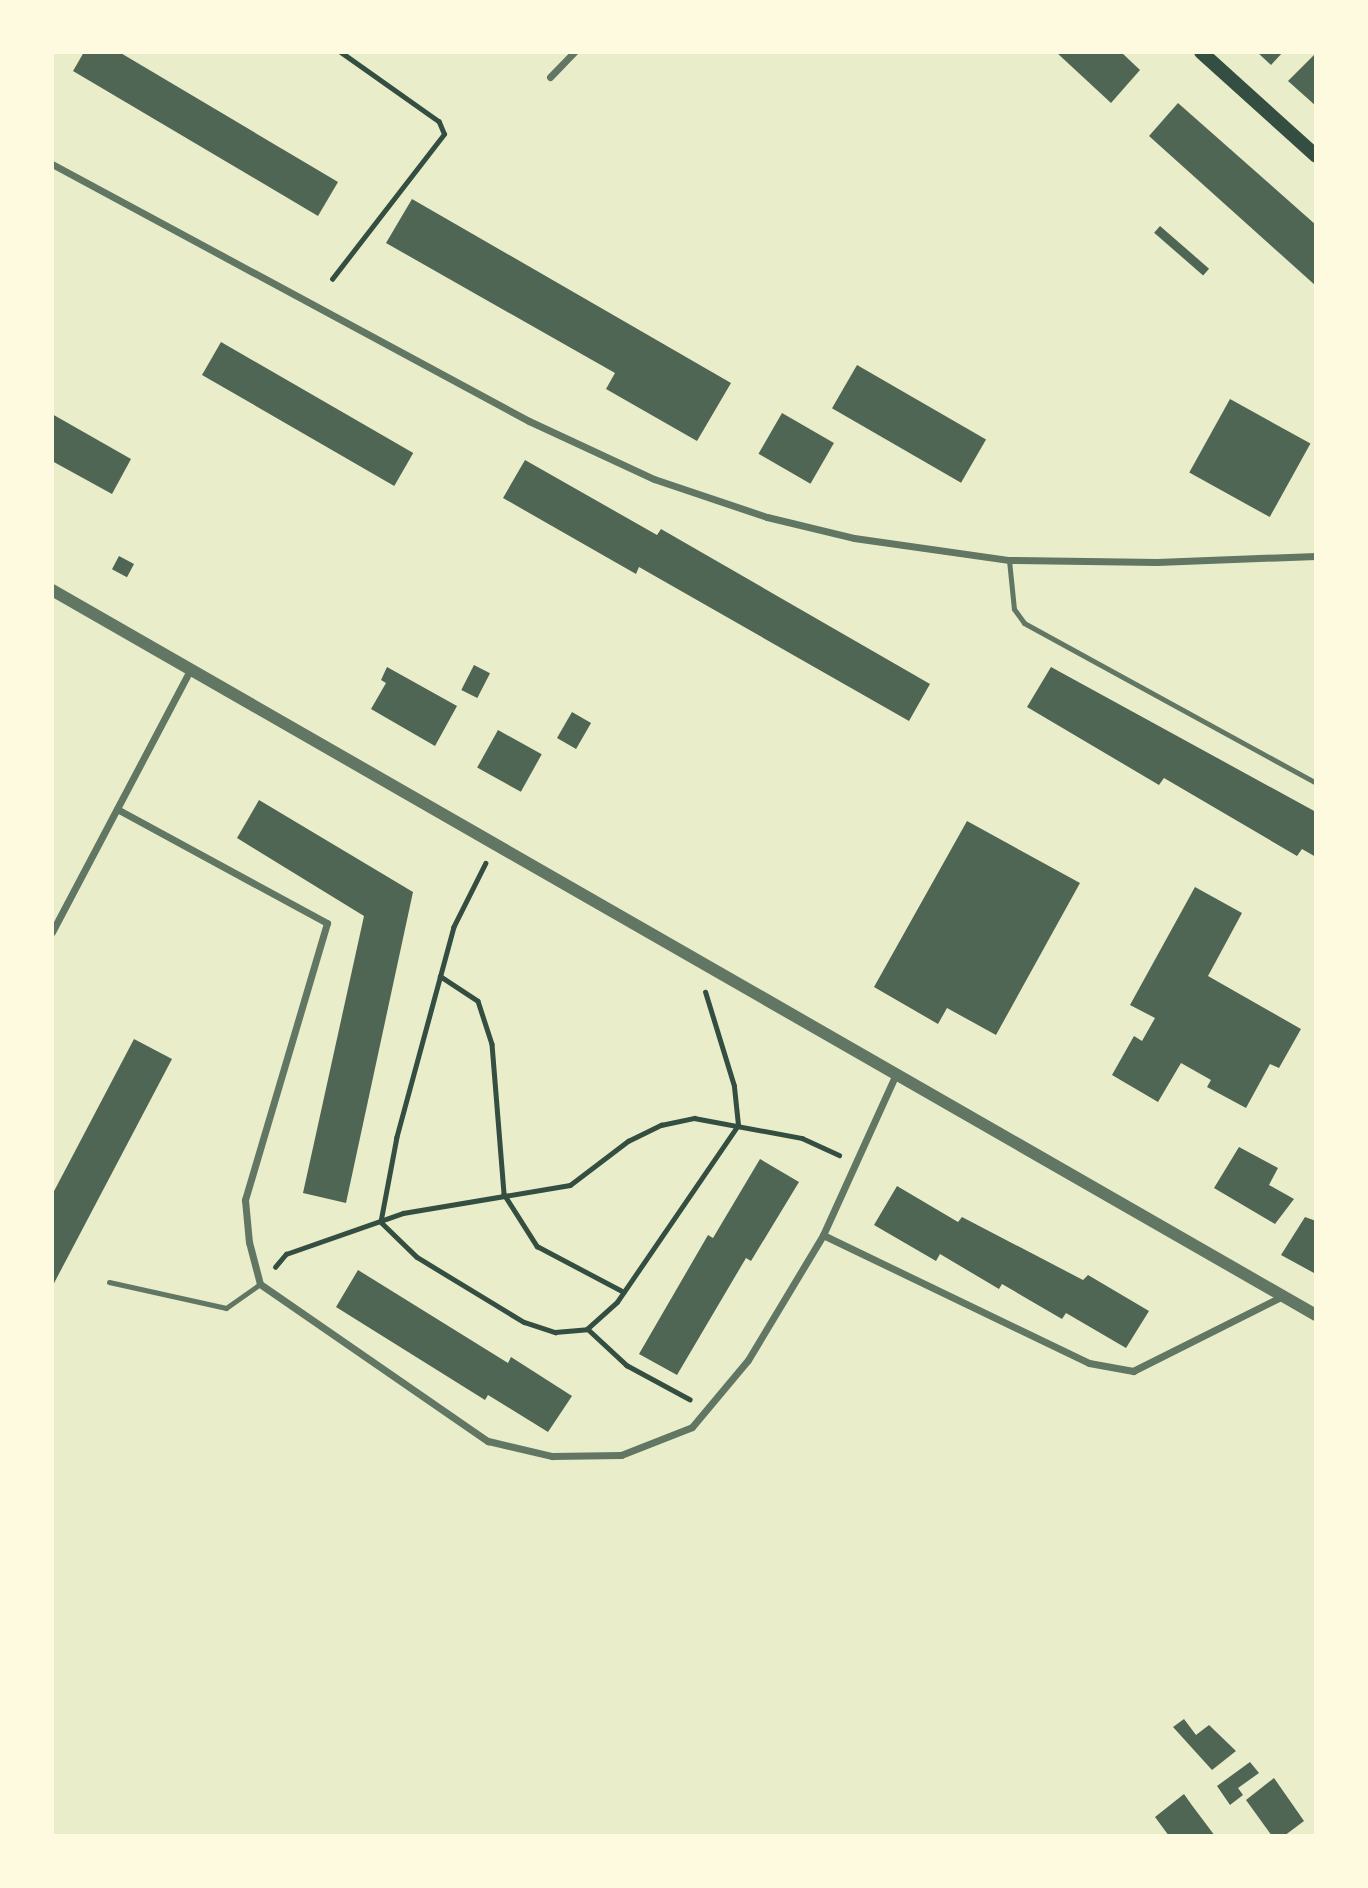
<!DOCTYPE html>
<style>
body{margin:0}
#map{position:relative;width:1368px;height:1888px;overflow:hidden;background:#e9edc9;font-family:"Times New Roman",serif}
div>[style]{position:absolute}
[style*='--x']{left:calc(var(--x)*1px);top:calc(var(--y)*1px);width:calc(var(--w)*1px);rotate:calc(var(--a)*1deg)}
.building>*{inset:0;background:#4f6655;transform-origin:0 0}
.path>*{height:4.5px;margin:-2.25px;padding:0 2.25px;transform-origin:2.25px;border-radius:2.25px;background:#344e41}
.service>*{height:5px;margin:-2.5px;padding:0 2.5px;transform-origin:2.5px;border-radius:2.5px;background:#617663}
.minor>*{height:7px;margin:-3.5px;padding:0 3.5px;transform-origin:3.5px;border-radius:3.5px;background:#617663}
.tertiary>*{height:12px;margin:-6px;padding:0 6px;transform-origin:6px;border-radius:6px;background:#617663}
.secondary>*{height:14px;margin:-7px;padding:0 7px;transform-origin:7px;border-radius:7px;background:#344e41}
span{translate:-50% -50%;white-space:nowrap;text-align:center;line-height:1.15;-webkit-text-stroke:7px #fefae0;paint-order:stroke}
.frame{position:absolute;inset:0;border:54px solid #fefae0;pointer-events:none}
</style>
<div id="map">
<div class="building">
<div style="clip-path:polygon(84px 52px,119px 52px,338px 182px,318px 216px,73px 71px)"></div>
<div style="clip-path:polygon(1056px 52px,1121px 52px,1140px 70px,1111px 103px)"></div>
<div style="clip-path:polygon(1257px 52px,1283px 52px,1271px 65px)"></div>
<div style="clip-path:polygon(1316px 53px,1316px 106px,1288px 81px)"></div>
<div style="clip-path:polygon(1178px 103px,1316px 225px,1316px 286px,1149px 136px)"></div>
<div style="clip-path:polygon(412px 199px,731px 383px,697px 441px,606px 389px,615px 373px,386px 243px)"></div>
<div style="left:1160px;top:226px;width:65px;height:9px;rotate:41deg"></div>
<div style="left:221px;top:342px;width:222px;height:38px;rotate:30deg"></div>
<div style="left:857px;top:365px;width:149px;height:50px;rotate:30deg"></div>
<div style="left:1230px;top:399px;width:92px;height:84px;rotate:29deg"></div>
<div style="left:782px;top:413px;width:60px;height:47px;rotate:30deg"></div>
<div style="clip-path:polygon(52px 414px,131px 459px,112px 494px,52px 461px)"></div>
<div style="clip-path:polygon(525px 460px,657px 535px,661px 529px,930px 684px,909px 721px,639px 567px,636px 574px,503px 498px)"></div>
<div style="left:119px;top:556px;width:17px;height:15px;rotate:28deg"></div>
<div style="left:474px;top:665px;width:18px;height:28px;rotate:27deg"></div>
<div style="clip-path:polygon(387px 667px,457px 706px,435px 746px,371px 709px,386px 683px,381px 680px)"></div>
<div style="clip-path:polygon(1051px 667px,1316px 812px,1316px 857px,1302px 849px,1297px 856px,1164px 778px,1159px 785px,1027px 707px)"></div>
<div style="left:572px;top:712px;width:22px;height:30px;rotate:30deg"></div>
<div style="left:498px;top:730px;width:50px;height:43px;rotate:29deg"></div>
<div style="clip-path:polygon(259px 800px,413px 892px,346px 1203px,303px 1193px,364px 916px,237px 838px)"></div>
<div style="clip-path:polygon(967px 821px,1080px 883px,996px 1035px,947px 1008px,938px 1024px,874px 987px)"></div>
<div style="clip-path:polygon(1195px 887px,1242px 913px,1208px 976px,1301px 1029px,1279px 1068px,1270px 1064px,1246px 1108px,1207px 1087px,1211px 1080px,1181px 1063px,1158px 1102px,1112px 1075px,1134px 1036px,1142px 1041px,1155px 1018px,1130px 1005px)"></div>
<div style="clip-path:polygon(134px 1039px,172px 1059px,52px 1287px,52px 1195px)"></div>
<div style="clip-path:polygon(1239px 1147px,1278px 1168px,1269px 1185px,1294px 1199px,1275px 1224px,1214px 1188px)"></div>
<div style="clip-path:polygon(760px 1159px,799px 1182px,751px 1261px,746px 1258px,677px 1375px,639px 1354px,708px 1235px,713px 1238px)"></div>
<div style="clip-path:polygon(897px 1186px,958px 1222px,962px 1217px,1083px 1280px,1088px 1275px,1149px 1311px,1126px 1348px,1066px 1313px,1062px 1319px,1002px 1284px,999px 1289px,940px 1254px,936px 1261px,874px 1225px)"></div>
<div style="clip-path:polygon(1305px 1217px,1316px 1221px,1314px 1273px,1281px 1255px)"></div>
<div style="clip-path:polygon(358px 1270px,508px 1363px,511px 1357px,572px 1396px,548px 1432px,488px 1395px,485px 1400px,336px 1307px)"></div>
<div style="clip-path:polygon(1184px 1719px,1196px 1735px,1209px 1725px,1236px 1751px,1212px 1770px,1173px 1727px)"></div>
<div style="clip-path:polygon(1250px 1762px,1259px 1773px,1238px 1788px,1243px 1795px,1230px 1805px,1217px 1786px)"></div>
<div style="clip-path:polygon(1274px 1778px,1304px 1821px,1284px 1836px,1272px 1836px,1246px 1800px)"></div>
<div style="clip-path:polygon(1184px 1794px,1191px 1804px,1215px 1836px,1169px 1836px,1155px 1817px)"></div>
</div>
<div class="path">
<div style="--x:332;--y:279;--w:183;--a:-52.3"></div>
<div style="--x:444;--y:134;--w:13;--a:-113"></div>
<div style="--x:439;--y:122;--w:121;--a:-144.7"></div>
<div style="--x:486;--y:863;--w:72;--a:116.6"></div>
<div style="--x:454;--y:927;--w:218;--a:105.2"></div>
<div style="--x:397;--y:1137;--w:86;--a:100.7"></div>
<div style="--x:381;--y:1222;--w:50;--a:44.2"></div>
<div style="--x:417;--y:1257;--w:125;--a:31.3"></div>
<div style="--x:524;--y:1322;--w:33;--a:18"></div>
<div style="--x:555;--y:1332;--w:32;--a:-5"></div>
<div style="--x:440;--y:976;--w:45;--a:33.3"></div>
<div style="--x:478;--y:1001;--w:45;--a:72"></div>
<div style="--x:492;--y:1044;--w:150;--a:85.4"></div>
<div style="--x:504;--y:1194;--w:62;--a:57.6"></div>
<div style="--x:537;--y:1246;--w:98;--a:27.9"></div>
<div style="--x:275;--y:1267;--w:17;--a:-50"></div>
<div style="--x:286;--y:1254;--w:124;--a:-19.3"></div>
<div style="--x:403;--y:1213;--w:169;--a:-9.5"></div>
<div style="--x:570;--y:1185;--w:73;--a:-37.2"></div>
<div style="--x:628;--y:1141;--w:37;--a:-26"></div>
<div style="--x:661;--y:1125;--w:34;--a:-12"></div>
<div style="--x:694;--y:1118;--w:110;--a:10.5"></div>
<div style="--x:802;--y:1138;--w:41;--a:24.7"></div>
<div style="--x:690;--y:1400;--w:72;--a:-151.6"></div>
<div style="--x:627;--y:1366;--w:54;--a:-137.2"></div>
<div style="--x:587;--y:1329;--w:40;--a:-42"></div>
<div style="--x:617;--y:1302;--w:214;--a:-55.6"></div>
<div style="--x:738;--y:1125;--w:39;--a:-96"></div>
<div style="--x:734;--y:1086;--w:98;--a:-107.1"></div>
</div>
<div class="service">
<div style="--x:1009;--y:560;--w:49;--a:84.2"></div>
<div style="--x:1014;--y:609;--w:17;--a:54"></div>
<div style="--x:1024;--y:623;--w:333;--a:28.7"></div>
<div style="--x:109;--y:1282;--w:120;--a:12.5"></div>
<div style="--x:226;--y:1308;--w:42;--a:-35.2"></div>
</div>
<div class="minor">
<div style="--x:550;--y:77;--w:35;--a:-46"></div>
<div style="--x:52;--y:164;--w:542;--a:28.32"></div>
<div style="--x:529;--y:421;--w:138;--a:24.9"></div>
<div style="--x:654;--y:479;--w:119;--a:18.6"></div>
<div style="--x:767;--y:517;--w:89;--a:13.6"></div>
<div style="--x:854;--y:538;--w:157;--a:8.1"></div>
<div style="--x:1009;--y:560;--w:148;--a:0.8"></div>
<div style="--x:1157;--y:562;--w:159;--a:-2.2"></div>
<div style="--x:117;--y:809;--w:239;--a:28.5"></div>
<div style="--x:327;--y:923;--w:289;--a:106.5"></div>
<div style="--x:245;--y:1200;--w:42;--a:84.6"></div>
<div style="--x:249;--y:1242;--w:43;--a:75.3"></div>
<div style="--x:260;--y:1284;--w:277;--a:34.6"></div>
<div style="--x:488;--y:1441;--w:66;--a:13.2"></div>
<div style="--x:552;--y:1456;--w:69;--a:-0.8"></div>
<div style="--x:621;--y:1455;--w:76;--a:-21.5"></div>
<div style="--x:692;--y:1427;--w:87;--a:-50.1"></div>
<div style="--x:748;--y:1360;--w:146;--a:-59"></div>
<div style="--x:823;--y:1235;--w:295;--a:25.7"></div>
<div style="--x:1089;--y:1363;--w:45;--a:10.3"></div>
<div style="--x:1133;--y:1371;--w:168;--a:-26.6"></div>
<div style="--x:52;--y:932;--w:298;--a:-62.2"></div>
<div style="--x:823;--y:1235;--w:177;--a:-65.6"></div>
</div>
<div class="tertiary">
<div style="--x:52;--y:590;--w:1457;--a:29.84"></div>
</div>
<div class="secondary">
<div style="--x:1201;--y:52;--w:155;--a:42.1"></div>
</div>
<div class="frame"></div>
</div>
